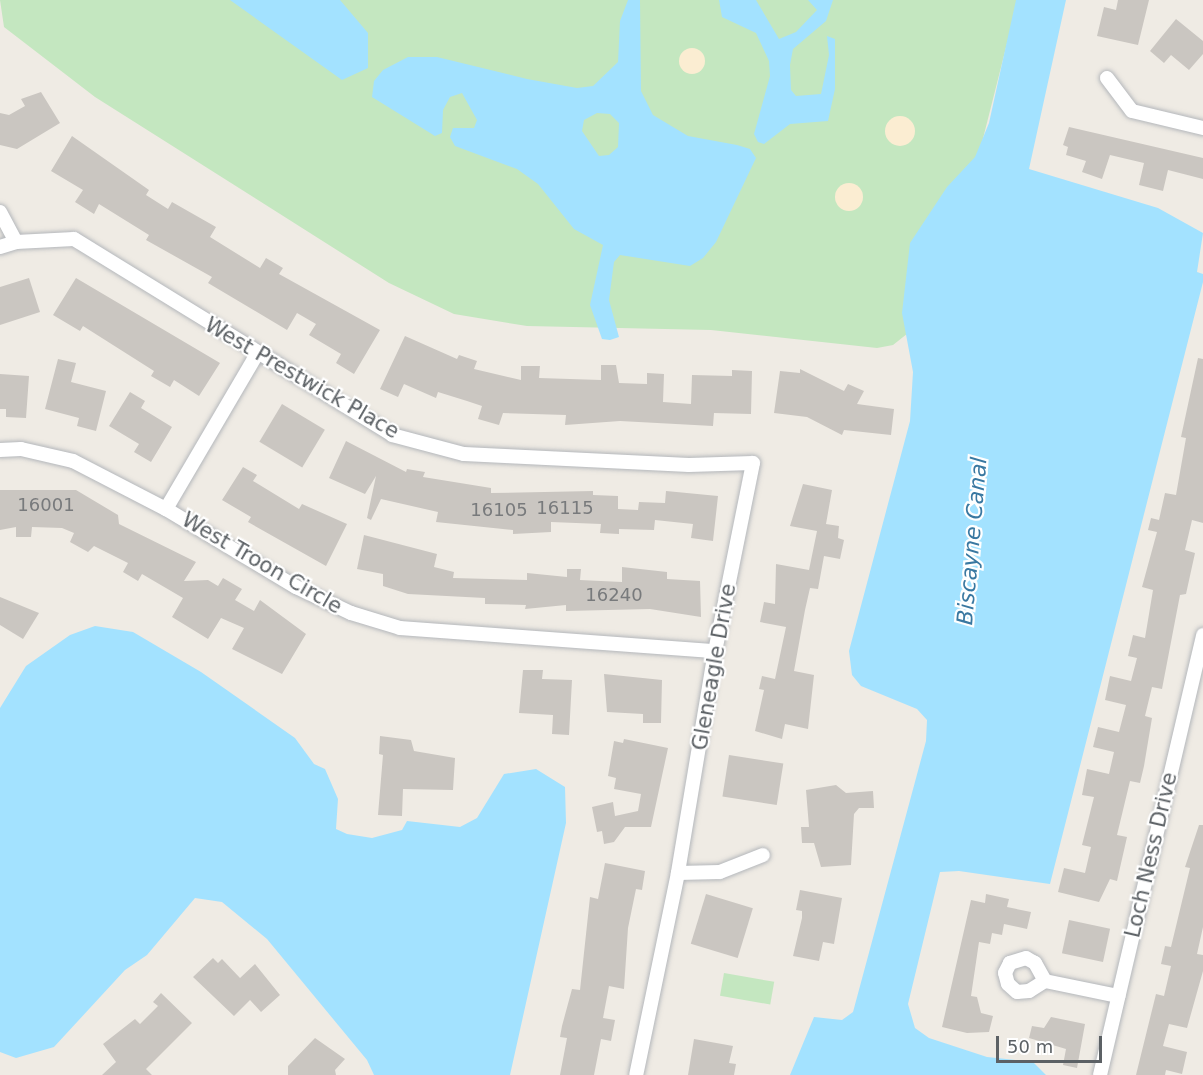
<!DOCTYPE html>
<style>
body{margin:0}
#map{position:relative;width:1203px;height:1075px;overflow:hidden;background:#efebe4;font-family:"DejaVu Sans",sans-serif}
div>[style]{position:absolute}
[style*='--x']{left:calc(var(--x)*1px);top:calc(var(--y)*1px);width:calc(var(--w)*1px);rotate:calc(var(--a)*1deg)}
.green>*{inset:0;background:#c4e7c0;transform-origin:0 0}
.sand>*{inset:0;background:#fbedd2}
.round{border-radius:50%}
.water>*{inset:0;background:#a3e2ff}
.building>*{inset:0;background:#cac6c1;transform-origin:0 0}
.roads{filter:drop-shadow(0 0 2px #b4b7bb) drop-shadow(0 0 2px #b4b7bb)}
.street>*{height:14px;margin:-7px;padding:0 7px;transform-origin:7px;border-radius:7px;background:#fff}
span{translate:-50% -50%;white-space:nowrap;text-align:center;line-height:1.15;-webkit-text-stroke:4.5px #fff;paint-order:stroke}
.number-label{font-size:18px;color:#787a7c}
.number-label span{-webkit-text-stroke-width:0}
.street-label{font-size:21px;color:#5c6165}
.water-label{font-size:22px;color:#3978a1;font-style:italic}
.scale{position:absolute;left:996px;top:1036px;width:106px;height:27px;box-sizing:border-box;border:3px solid #5c6165;border-top:0;padding-left:8px;font-size:18px;line-height:21px;white-space:nowrap;color:#5c6165;-webkit-text-stroke:4px #fff;paint-order:stroke}
</style>
<div id="map">
<div class="green">
<div style="clip-path:polygon(0 0,1018px 0,972px 182px,917px 326px,893px 345px,877px 348px,711px 330px,527px 326px,454px 314px,389px 283px,95px 97px,4px 27px)"></div>
<div style="left:724px;top:973px;width:51px;height:23px;rotate:10deg"></div>
</div>
<div class="sand">
<div class="round" style="left:679px;top:48px;width:26px;height:26px"></div>
<div class="round" style="left:885px;top:116px;width:30px;height:30px"></div>
<div class="round" style="left:835px;top:183px;width:28px;height:28px"></div>
</div>
<div class="water">
<div style="clip-path:polygon(230px 0,340px 0,368px 33px,368px 68px,342px 80px)"></div>
<div style="clip-path:polygon(evenodd,628px 0,640px 0,641px 91px,653px 115px,688px 136px,737px 145px,750px 149px,756px 158px,716px 242px,703px 258px,690px 266px,620px 255px,614px 262px,609px 300px,619px 337px,610px 340px,602px 339px,590px 305px,603px 245px,574px 229px,538px 184px,517px 169px,455px 146px,450px 137px,453px 128px,474px 128px,477px 120px,462px 93px,450px 97px,443px 110px,442px 133px,435px 136px,372px 97px,374px 81px,383px 70px,408px 57px,437px 57px,527px 79px,577px 88px,593px 86px,618px 62px,620px 21px,628px 0,597px 113px,610px 114px,619px 123px,618px 147px,609px 155px,599px 156px,582px 131px,584px 120px,597px 113px)"></div>
<div style="clip-path:polygon(719px 0,756px 0,779px 39px,796px 32px,817px 10px,808px 0,833px 0,826px 21px,793px 49px,790px 65px,791px 90px,796px 96px,821px 94px,829px 55px,827px 36px,835px 39px,835px 89px,828px 121px,790px 124px,764px 144px,758px 142px,754px 134px,770px 76px,769px 61px,756px 33px,722px 17px)"></div>
<div style="clip-path:polygon(1016px 0,1066px 0,1029px 169px,1158px 208px,1203px 233px,1197px 272px,1203px 274px,1203px 282px,1050px 884px,959px 871px,940px 872px,908px 1004px,915px 1028px,929px 1038px,987px 1057px,1033px 1062px,1046px 1075px,790px 1075px,814px 1017px,842px 1020px,853px 1012px,926px 741px,927px 720px,917px 709px,861px 686px,852px 675px,849px 651px,910px 421px,913px 372px,902px 313px,910px 243px,947px 187px,975px 157px,989px 123px)"></div>
<div style="clip-path:polygon(95px 626px,133px 632px,201px 672px,295px 738px,314px 764px,325px 769px,338px 799px,336px 829px,347px 834px,372px 838px,402px 830px,407px 821px,460px 827px,477px 818px,504px 774px,536px 769px,565px 787px,566px 823px,510px 1075px,374px 1075px,367px 1060px,267px 939px,222px 902px,195px 898px,147px 955px,125px 970px,54px 1047px,16px 1058px,0 1052px,0 708px,26px 666px,70px 635px)"></div>
</div>
<div class="building">
<div style="clip-path:polygon(1118px 0,1149px 0,1138px 45px,1097px 36px,1104px 7px,1116px 10px)"></div>
<div style="clip-path:polygon(1176px 19px,1203px 41px,1203px 54px,1189px 70px,1171px 55px,1164px 63px,1150px 51px)"></div>
<div style="clip-path:polygon(41px 92px,60px 123px,17px 149px,0 145px,0 113px,9px 115px,25px 106px,21px 99px)"></div>
<div style="clip-path:polygon(1069px 127px,1203px 158px,1203px 179px,1168px 170px,1163px 191px,1139px 185px,1144px 163px,1110px 155px,1102px 179px,1082px 172px,1086px 161px,1066px 155px,1068px 147px,1063px 145px)"></div>
<div style="clip-path:polygon(72px 136px,149px 190px,146px 195px,168px 209px,172px 202px,216px 227px,210px 237px,260px 268px,266px 258px,283px 268px,279px 274px,380px 330px,354px 374px,336px 363px,341px 354px,309px 335px,316px 324px,297px 313px,287px 330px,208px 283px,212px 277px,146px 240px,149px 235px,99px 204px,94px 214px,75px 202px,83px 190px,51px 171px)"></div>
<div style="clip-path:polygon(29px 278px,40px 312px,0 325px,0 287px)"></div>
<div style="clip-path:polygon(76px 278px,220px 363px,199px 396px,174px 380px,170px 387px,151px 376px,154px 371px,83px 326px,80px 331px,53px 315px)"></div>
<div style="clip-path:polygon(405px 336px,457px 359px,459px 355px,477px 361px,474px 369px,521px 380px,521px 366px,540px 366px,539px 378px,601px 380px,601px 365px,616px 365px,619px 383px,647px 384px,647px 373px,664px 374px,663px 402px,691px 404px,692px 375px,732px 376px,732px 370px,752px 371px,751px 414px,714px 413px,713px 426px,620px 421px,565px 425px,566px 415px,503px 413px,499px 425px,478px 419px,482px 406px,467px 401px,438px 392px,436px 398px,404px 384px,398px 397px,380px 389px)"></div>
<div style="clip-path:polygon(1198px 358px,1203px 359px,1203px 523px,1192px 520px,1185px 550px,1195px 553px,1186px 594px,1180px 595px,1162px 689px,1152px 687px,1145px 716px,1152px 718px,1144px 766px,1140px 783px,1130px 781px,1117px 835px,1127px 837px,1117px 881px,1110px 879px,1099px 902px,1058px 892px,1064px 868px,1085px 873px,1091px 847px,1082px 845px,1094px 797px,1082px 795px,1087px 769px,1109px 774px,1114px 752px,1093px 747px,1098px 727px,1119px 732px,1126px 705px,1105px 700px,1110px 676px,1131px 681px,1137px 658px,1128px 656px,1133px 635px,1145px 638px,1153px 590px,1142px 587px,1157px 532px,1148px 530px,1151px 518px,1159px 520px,1165px 493px,1176px 495px,1186px 438px,1181px 437px)"></div>
<div style="clip-path:polygon(58px 359px,76px 363px,71px 382px,106px 391px,96px 431px,77px 426px,79px 418px,45px 409px)"></div>
<div style="clip-path:polygon(800px 369px,844px 391px,848px 384px,864px 391px,857px 404px,894px 409px,891px 435px,844px 430px,842px 435px,807px 417px,774px 413px,780px 371px,800px 373px)"></div>
<div style="clip-path:polygon(0 374px,29px 376px,26px 418px,6px 417px,6px 409px,0 409px)"></div>
<div style="clip-path:polygon(130px 392px,145px 401px,141px 408px,172px 427px,151px 462px,134px 452px,139px 444px,109px 426px)"></div>
<div style="left:282px;top:404px;width:50px;height:44px;rotate:31deg"></div>
<div style="clip-path:polygon(346px 441px,406px 472px,407px 469px,425px 472px,423px 477px,491px 488px,491px 493px,593px 491px,593px 495px,618px 496px,618px 509px,638px 510px,639px 502px,665px 503px,666px 491px,718px 496px,713px 541px,691px 538px,693px 524px,655px 520px,654px 530px,619px 529px,619px 534px,600px 533px,601px 524px,551px 522px,551px 532px,513px 534px,513px 530px,436px 522px,438px 512px,381px 499px,371px 520px,367px 518px,376px 476px,365px 494px,329px 478px)"></div>
<div style="clip-path:polygon(243px 467px,257px 475px,253px 481px,299px 509px,302px 504px,347px 524px,326px 566px,248px 522px,251px 517px,222px 500px)"></div>
<div style="clip-path:polygon(803px 484px,832px 490px,826px 524px,839px 526px,838px 538px,844px 540px,840px 559px,824px 556px,818px 589px,810px 588px,805px 610px,794px 671px,814px 675px,808px 729px,785px 724px,782px 739px,755px 731px,764px 690px,759px 689px,762px 676px,775px 679px,786px 627px,760px 622px,764px 602px,775px 604px,776px 564px,809px 570px,817px 531px,790px 526px)"></div>
<div style="clip-path:polygon(0 490px,76px 490px,118px 515px,119px 524px,196px 562px,184px 581px,208px 580px,218px 586px,223px 578px,242px 589px,235px 600px,254px 611px,260px 600px,306px 634px,282px 674px,232px 649px,244px 628px,221px 618px,208px 639px,172px 617px,183px 598px,142px 574px,138px 581px,123px 572px,128px 563px,94px 546px,88px 552px,70px 542px,74px 533px,62px 528px,32px 527px,31px 537px,16px 537px,16px 527px,0 530px)"></div>
<div style="clip-path:polygon(364px 535px,437px 554px,434px 567px,454px 572px,453px 578px,527px 580px,527px 573px,567px 577px,567px 569px,581px 569px,580px 580px,622px 582px,622px 567px,667px 572px,667px 579px,700px 581px,701px 617px,650px 609px,566px 611px,566px 605px,525px 609px,526px 605px,485px 604px,485px 598px,408px 594px,383px 586px,383px 574px,357px 569px)"></div>
<div style="clip-path:polygon(0 597px,39px 613px,23px 639px,0 625px)"></div>
<div style="clip-path:polygon(523px 670px,543px 670px,542px 679px,572px 680px,569px 735px,552px 734px,553px 715px,519px 713px)"></div>
<div style="clip-path:polygon(604px 674px,662px 680px,661px 723px,643px 723px,643px 714px,607px 712px)"></div>
<div style="clip-path:polygon(380px 736px,411px 740px,414px 751px,455px 758px,453px 790px,403px 789px,402px 816px,378px 815px,383px 755px,379px 754px)"></div>
<div style="clip-path:polygon(624px 739px,668px 748px,651px 827px,625px 827px,614px 842px,604px 844px,602px 831px,597px 832px,592px 807px,613px 802px,615px 816px,638px 811px,641px 794px,614px 789px,616px 778px,608px 776px,614px 741px,623px 743px)"></div>
<div style="left:729px;top:755px;width:55px;height:42px;rotate:9deg"></div>
<div style="clip-path:polygon(836px 785px,846px 793px,873px 791px,874px 808px,859px 808px,854px 814px,851px 865px,821px 867px,814px 843px,802px 843px,801px 827px,809px 827px,806px 790px)"></div>
<div style="clip-path:polygon(1199px 825px,1203px 825px,1203px 927px,1197px 954px,1203px 955px,1203px 971px,1187px 1028px,1169px 1024px,1163px 1046px,1187px 1052px,1182px 1074px,1166px 1070px,1165px 1075px,1136px 1075px,1156px 994px,1164px 996px,1171px 966px,1161px 964px,1165px 946px,1171px 947px,1190px 868px,1185px 867px)"></div>
<div style="clip-path:polygon(605px 863px,645px 871px,642px 890px,636px 889px,628px 928px,624px 989px,609px 986px,603px 1018px,615px 1020px,611px 1041px,601px 1039px,594px 1075px,560px 1075px,567px 1038px,560px 1037px,562px 1026px,572px 989px,580px 990px,590px 897px,598px 899px)"></div>
<div style="clip-path:polygon(800px 890px,842px 898px,834px 944px,823px 942px,819px 961px,793px 956px,802px 918px,802px 911px,796px 910px)"></div>
<div style="left:706px;top:894px;width:49px;height:52px;rotate:17deg"></div>
<div style="clip-path:polygon(986px 894px,1009px 899px,1007px 907px,1031px 912px,1027px 929px,1004px 924px,1002px 935px,992px 933px,990px 944px,979px 942px,971px 996px,977px 997px,981px 1013px,993px 1016px,989px 1032px,967px 1033px,942px 1027px,971px 900px,985px 903px)"></div>
<div style="left:1069px;top:920px;width:42px;height:34px;rotate:12deg"></div>
<div style="clip-path:polygon(213px 958px,218px 963px,222px 959px,240px 978px,255px 964px,280px 995px,261px 1012px,250px 1000px,234px 1016px,193px 977px)"></div>
<div style="clip-path:polygon(161px 993px,192px 1023px,146px 1069px,152px 1075px,102px 1075px,116px 1062px,103px 1044px,135px 1019px,140px 1024px,158px 1006px,153px 1002px)"></div>
<div style="clip-path:polygon(1051px 1017px,1085px 1024px,1077px 1068px,1063px 1065px,1066px 1049px,1029px 1038px,1032px 1026px,1044px 1028px)"></div>
<div style="clip-path:polygon(315px 1038px,345px 1059px,335px 1070px,336px 1075px,288px 1075px,288px 1066px)"></div>
<div style="clip-path:polygon(694px 1039px,733px 1046px,729px 1063px,736px 1064px,734px 1075px,688px 1075px)"></div>
</div>
<div class="roads">
<div class="street">
<div style="--x:1107;--y:78;--w:41;--a:52.9"></div>
<div style="--x:1132;--y:111;--w:73;--a:13.5"></div>
<div style="--x:0;--y:212;--w:34;--a:62"></div>
<div style="--x:0;--y:247;--w:17;--a:-17"></div>
<div style="--x:16;--y:242;--w:58;--a:-3"></div>
<div style="--x:74;--y:239;--w:374;--a:31.6"></div>
<div style="--x:392;--y:435;--w:74;--a:14.8"></div>
<div style="--x:464;--y:454;--w:225;--a:2.8"></div>
<div style="--x:689;--y:465;--w:64;--a:-1.8"></div>
<div style="--x:753;--y:463;--w:192;--a:101.4"></div>
<div style="--x:715;--y:651;--w:225;--a:99.5"></div>
<div style="--x:678;--y:873;--w:206;--a:101.7"></div>
<div style="--x:0;--y:450;--w:21;--a:-3"></div>
<div style="--x:21;--y:449;--w:53;--a:13"></div>
<div style="--x:73;--y:461;--w:105;--a:27.3"></div>
<div style="--x:166;--y:509;--w:152;--a:31"></div>
<div style="--x:296;--y:587;--w:61;--a:25.3"></div>
<div style="--x:351;--y:613;--w:51;--a:17"></div>
<div style="--x:400;--y:628;--w:316;--a:4.2"></div>
<div style="--x:166;--y:509;--w:180;--a:-59.6"></div>
<div style="--x:678;--y:873;--w:42;--a:-1.4"></div>
<div style="--x:720;--y:872;--w:46;--a:-21.6"></div>
<div style="--x:1045;--y:981;--w:21;--a:-119"></div>
<div style="--x:1035;--y:963;--w:10;--a:-151"></div>
<div style="--x:1026;--y:958;--w:17;--a:163"></div>
<div style="--x:1010;--y:963;--w:11;--a:117"></div>
<div style="--x:1005;--y:973;--w:11;--a:75"></div>
<div style="--x:1008;--y:984;--w:12;--a:42"></div>
<div style="--x:1017;--y:992;--w:12;--a:-5"></div>
<div style="--x:1029;--y:991;--w:19;--a:-32"></div>
<div style="--x:1045;--y:981;--w:75;--a:11.6"></div>
<div style="--x:1100;--y:1075;--w:452;--a:-76.8"></div>
</div>
</div>
<div class="number-label">
<span style="left:46px;top:505px">16001</span>
<span style="left:565px;top:508px">16115</span>
<span style="left:499px;top:510px">16105</span>
<span style="left:614px;top:595px">16240</span>
</div>
<div class="street-label">
<span style="left:302px;top:378px;rotate:30deg">West Prestwick Place</span>
<span style="left:262px;top:563px;rotate:30deg">West Troon Circle</span>
<span style="left:714px;top:667px;rotate:-80deg">Gleneagle Drive</span>
<span style="left:1151px;top:855px;rotate:-77deg">Loch Ness Drive</span>
</div>
<div class="water-label">
<span style="left:972px;top:541px;rotate:-85deg">Biscayne Canal</span>
</div>
<div class="scale">50 m</div>
</div>
